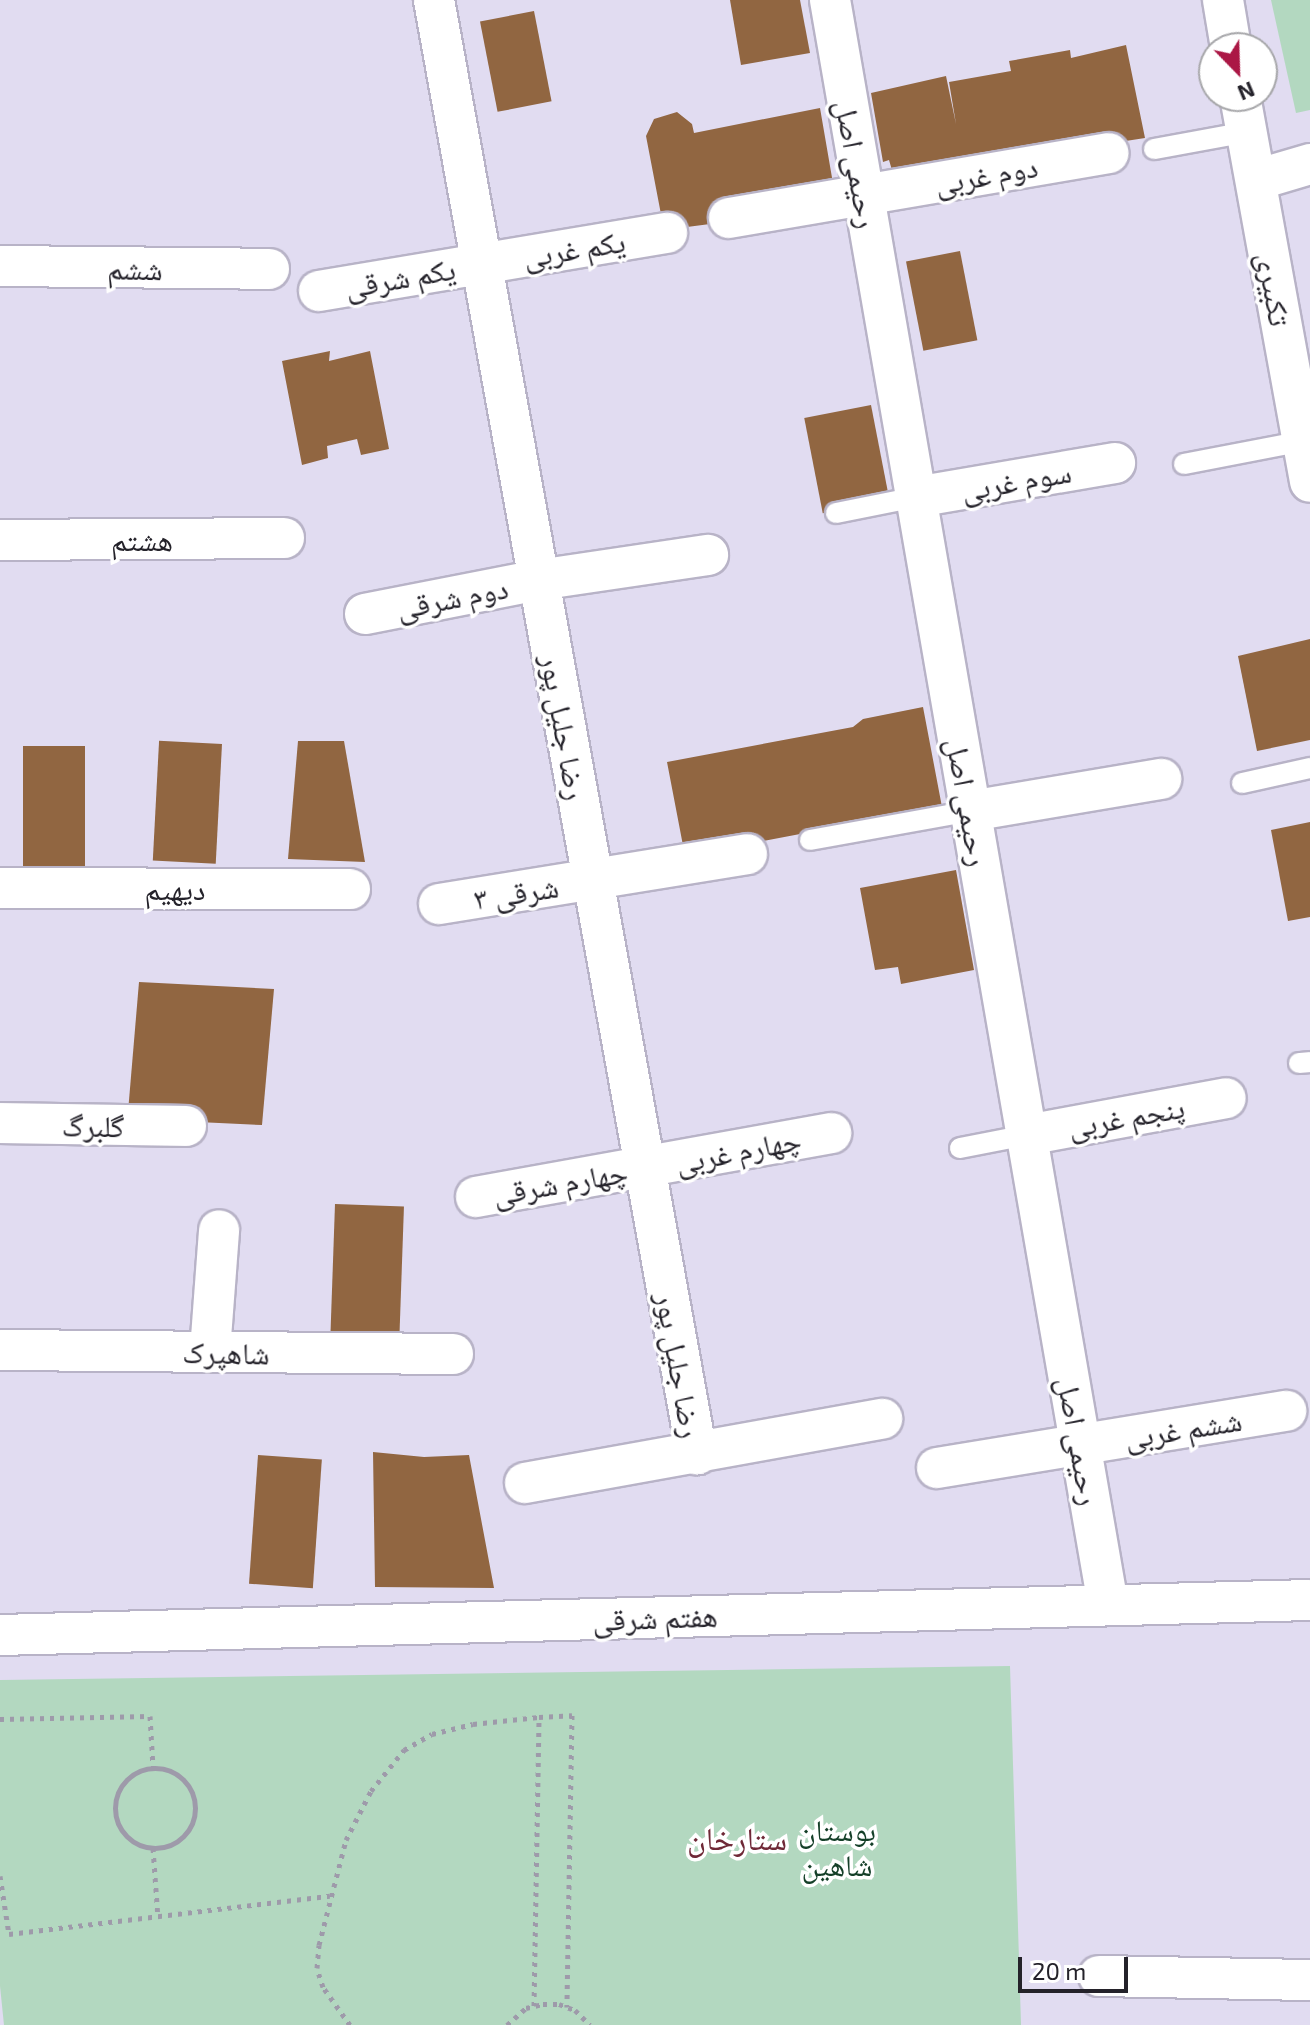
<!DOCTYPE html>
<meta charset="utf-8">
<style>
body{margin:0}
#map{position:relative;width:1310px;height:2025px;overflow:hidden;background:#e1dcf1;font-family:"Exo 2","Noto Naskh Arabic",sans-serif}
div>[style]{position:absolute}
[style*='--x']{left:calc(var(--x)*1px);top:calc(var(--y)*1px);width:calc(var(--w)*1px);rotate:calc(var(--a)*1deg)}
.green>*{inset:0;background:#b3d8c0}
.building>*{inset:0;background:#916641;transform-origin:0 0}
.path>*{height:5px;margin-top:-2.5px;transform-origin:0;background:repeating-linear-gradient(90deg,#9e9aaa 0 4px,transparent 0 10px)}
.path>.ring{margin:-2.5px;padding:0;box-sizing:content-box;background:none;border:5px solid #9e9aaa;border-radius:50%}
.roads{filter:drop-shadow(2px 0 #b8b3c7) drop-shadow(-2px 0 #b8b3c7) drop-shadow(0 2px #b8b3c7) drop-shadow(0 -2px #b8b3c7)}
.service>*{height:20px;margin:-10px;padding:0 10px;transform-origin:10px;border-radius:10px;background:#fff}
.minor>*{height:40px;margin:-20px;padding:0 20px;transform-origin:20px;border-radius:20px;background:#fff}
span{translate:-50% -50%;white-space:nowrap;text-align:center;line-height:1.15;-webkit-text-stroke:7px #fff;paint-order:stroke}
.street-label{font-size:30px;color:#24222a}
.park-label{font-size:30px;color:#143f28}
.neighbourhood-label{font-size:32px;color:#6f2937}
.north{position:absolute;left:1198px;top:32px;width:80px;height:80px;box-sizing:border-box;background:#fff;border:2px solid #a7a7aa;border-radius:50%;rotate:157deg;font-size:22px;font-weight:700;line-height:32px;text-align:center;color:#24222a}
.north::after{content:'';display:block;margin:auto;width:28px;height:36px;background:#ab1745;clip-path:polygon(50% 0,100% 100%,50% 72%,0 100%)}
.scale{position:absolute;left:1018px;top:1957px;width:110px;height:36px;box-sizing:border-box;border:4px solid #24222a;border-top:0;padding-left:10px;font-size:24px;line-height:28px;white-space:nowrap;color:#24222a;-webkit-text-stroke:6px #fff;paint-order:stroke}
</style>
<div id="map">
<div class="green">
<i style="clip-path:polygon(1271px 0,1310px 0,1310px 110px,1296px 113px)"></i>
<i style="clip-path:polygon(1010px 1666px,1021px 2025px,4px 2025px,0 1986px,0 1680px)"></i>
</div>
<div class="building">
<i style="clip-path:polygon(730px 0,800px 0,810px 53px,741px 65px)"></i>
<i style="left:534px;top:11px;width:92px;height:55px;rotate:79deg"></i>
<i style="clip-path:polygon(1126px 45px,1145px 138px,894px 177px,889px 160px,883px 162px,871px 93px,946px 76px,956px 124px,949px 82px,1011px 71px,1009px 61px,1070px 50px,1071px 58px)"></i>
<i style="clip-path:polygon(820px 108px,835px 195px,708px 214px,710px 224px,664px 230px,646px 136px,654px 119px,677px 112px,692px 124px,694px 133px)"></i>
<i style="left:960px;top:251px;width:91px;height:55px;rotate:79deg"></i>
<i style="clip-path:polygon(330px 351px,329px 361px,370px 351px,389px 449px,361px 455px,357px 439px,327px 446px,328px 458px,302px 465px,282px 361px)"></i>
<i style="left:871px;top:405px;width:97px;height:68px;rotate:79deg"></i>
<i style="clip-path:polygon(1310px 639px,1310px 740px,1257px 751px,1238px 656px)"></i>
<i style="clip-path:polygon(923px 707px,942px 807px,685px 856px,667px 762px,853px 727px,863px 719px)"></i>
<i style="clip-path:polygon(298px 741px,344px 741px,365px 862px,288px 859px)"></i>
<i style="left:222px;top:744px;width:120px;height:63px;rotate:93deg"></i>
<i style="left:23px;top:746px;width:62px;height:121px"></i>
<i style="clip-path:polygon(1310px 822px,1310px 917px,1288px 921px,1271px 830px)"></i>
<i style="clip-path:polygon(956px 870px,974px 970px,901px 984px,898px 967px,875px 970px,860px 888px)"></i>
<i style="clip-path:polygon(139px 982px,274px 989px,262px 1125px,198px 1122px,128px 1112px)"></i>
<i style="left:335px;top:1204px;width:69px;height:136px;rotate:2deg"></i>
<i style="clip-path:polygon(373px 1452px,424px 1457px,469px 1455px,494px 1588px,375px 1587px)"></i>
<i style="left:258px;top:1455px;width:64px;height:129px;rotate:4deg"></i>
</div>
<div class="path">
<i style="--x:0;--y:1719;--w:150;--a:-1.1"></i>
<i style="--x:150;--y:1716;--w:51;--a:86.6"></i>
<i class="ring" style="left:115px;top:1768px;width:75px;height:75px"></i>
<i style="--x:153;--y:1848;--w:69;--a:85.9"></i>
<i style="--x:0;--y:1876;--w:59;--a:81.2"></i>
<i style="--x:9;--y:1934;--w:323;--a:-6.8"></i>
<i style="--x:534;--y:2006;--w:289;--a:-89"></i>
<i style="--x:539;--y:1717;--w:33;--a:-3"></i>
<i style="--x:572;--y:1715;--w:292;--a:91"></i>
<i style="--x:350;--y:2025;--w:47;--a:-125.4"></i>
<i style="--x:323;--y:1987;--w:20;--a:-108"></i>
<i style="--x:317;--y:1968;--w:23;--a:-85"></i>
<i style="--x:319;--y:1945;--w:108;--a:-75.6"></i>
<i style="--x:346;--y:1840;--w:55;--a:-63"></i>
<i style="--x:371;--y:1791;--w:53;--a:-51.2"></i>
<i style="--x:404;--y:1750;--w:32;--a:-30"></i>
<i style="--x:432;--y:1734;--w:42;--a:-13.7"></i>
<i style="--x:473;--y:1724;--w:66;--a:-6.1"></i>
<i style="--x:507;--y:2025;--w:25;--a:-42"></i>
<i style="--x:526;--y:2008;--w:17;--a:-13"></i>
<i style="--x:543;--y:2004;--w:16;--a:0"></i>
<i style="--x:559;--y:2004;--w:17;--a:21"></i>
<i style="--x:575;--y:2010;--w:21;--a:45"></i>
</div>
<div class="roads">
<div class="service">
<i style="--x:1154;--y:149;--w:95;--a:-10.4"></i>
<i style="--x:1184;--y:464;--w:121;--a:-10.9"></i>
<i style="--x:836;--y:513;--w:82;--a:-11.3"></i>
<i style="--x:1242;--y:783;--w:70;--a:-12.4"></i>
<i style="--x:810;--y:840;--w:164;--a:-10.2"></i>
<i style="--x:1299;--y:1063;--w:11;--a:-5"></i>
<i style="--x:960;--y:1148;--w:68;--a:-11"></i>
</div>
<div class="minor">
<i style="--x:434;--y:0;--w:1478;--a:79.75"></i>
<i style="--x:830;--y:0;--w:1628;--a:80.17"></i>
<i style="--x:1223;--y:0;--w:49;--a:80.5"></i>
<i style="--x:1240;--y:96;--w:392;--a:79.7"></i>
<i style="--x:1256;--y:180;--w:56;--a:-16.5"></i>
<i style="--x:729;--y:218;--w:385;--a:-9.7"></i>
<i style="--x:0;--y:266;--w:269;--a:0.6"></i>
<i style="--x:319;--y:291;--w:353;--a:-9.5"></i>
<i style="--x:916;--y:497;--w:202;--a:-9.7"></i>
<i style="--x:0;--y:540;--w:284;--a:-0.4"></i>
<i style="--x:365;--y:614;--w:176;--a:-11.1"></i>
<i style="--x:538;--y:580;--w:172;--a:-8.4"></i>
<i style="--x:971;--y:811;--w:193;--a:-9.6"></i>
<i style="--x:0;--y:888;--w:350;--a:0.2"></i>
<i style="--x:439;--y:904;--w:312;--a:-9.2"></i>
<i style="--x:0;--y:1123;--w:186;--a:0.9"></i>
<i style="--x:1027;--y:1135;--w:202;--a:-10.5"></i>
<i style="--x:476;--y:1197;--w:361;--a:-10.2"></i>
<i style="--x:0;--y:1350;--w:453;--a:0.5"></i>
<i style="--x:210;--y:1351;--w:121;--a:-85.7"></i>
<i style="--x:937;--y:1468;--w:354;--a:-9.3"></i>
<i style="--x:525;--y:1483;--w:363;--a:-10.2"></i>
<i style="--x:0;--y:1635;--w:1310;--a:-1.53"></i>
<i style="--x:1099;--y:1976;--w:211;--a:1.1"></i>
</div>
</div>
<div class="street-label">
<span style="left:858px;top:164px;rotate:80deg">رحیمی اصل</span>
<span style="left:986px;top:174px;rotate:-10deg">دوم غربی</span>
<span style="left:574px;top:248px;rotate:-9deg">یکم غربی</span>
<span style="left:135px;top:268px;rotate:1deg">ششم</span>
<span style="left:400px;top:277px;rotate:-10deg">یکم شرقی</span>
<span style="left:1275px;top:289px;rotate:80deg">تکبیری</span>
<span style="left:1016px;top:480px;rotate:-10deg">سوم غربی</span>
<span style="left:142px;top:539px">هشتم</span>
<span style="left:452px;top:597px;rotate:-11deg">دوم شرقی</span>
<span style="left:565px;top:727px;rotate:80deg">رضا جلیل پور</span>
<span style="left:969px;top:802px;rotate:80deg">رحیمی اصل</span>
<span style="left:175px;top:888px">دیهیم</span>
<span style="left:516px;top:892px;rotate:-9deg">۳ شرقی</span>
<span style="left:1126px;top:1116px;rotate:-10deg">پنجم غربی</span>
<span style="left:93px;top:1125px;rotate:1deg">گلبرگ</span>
<span style="left:738px;top:1150px;rotate:-11deg">چهارم غربی</span>
<span style="left:560px;top:1182px;rotate:-10deg">چهارم شرقی</span>
<span style="left:226px;top:1352px;rotate:1deg">شاهپرک</span>
<span style="left:680px;top:1365px;rotate:80deg">رضا جلیل پور</span>
<span style="left:1183px;top:1428px;rotate:-9deg">ششم غربی</span>
<span style="left:1080px;top:1441px;rotate:80deg">رحیمی اصل</span>
<span style="left:655px;top:1617px;rotate:-2deg">هفتم شرقی</span>
</div>
<div class="park-label">
<span style="left:837px;top:1846px">بوستان<br>شاهین</span>
</div>
<div class="neighbourhood-label">
<span style="left:737px;top:1837px">ستارخان</span>
</div>
<div class="north">N</div>
<div class="scale">20 m</div>
</div>
